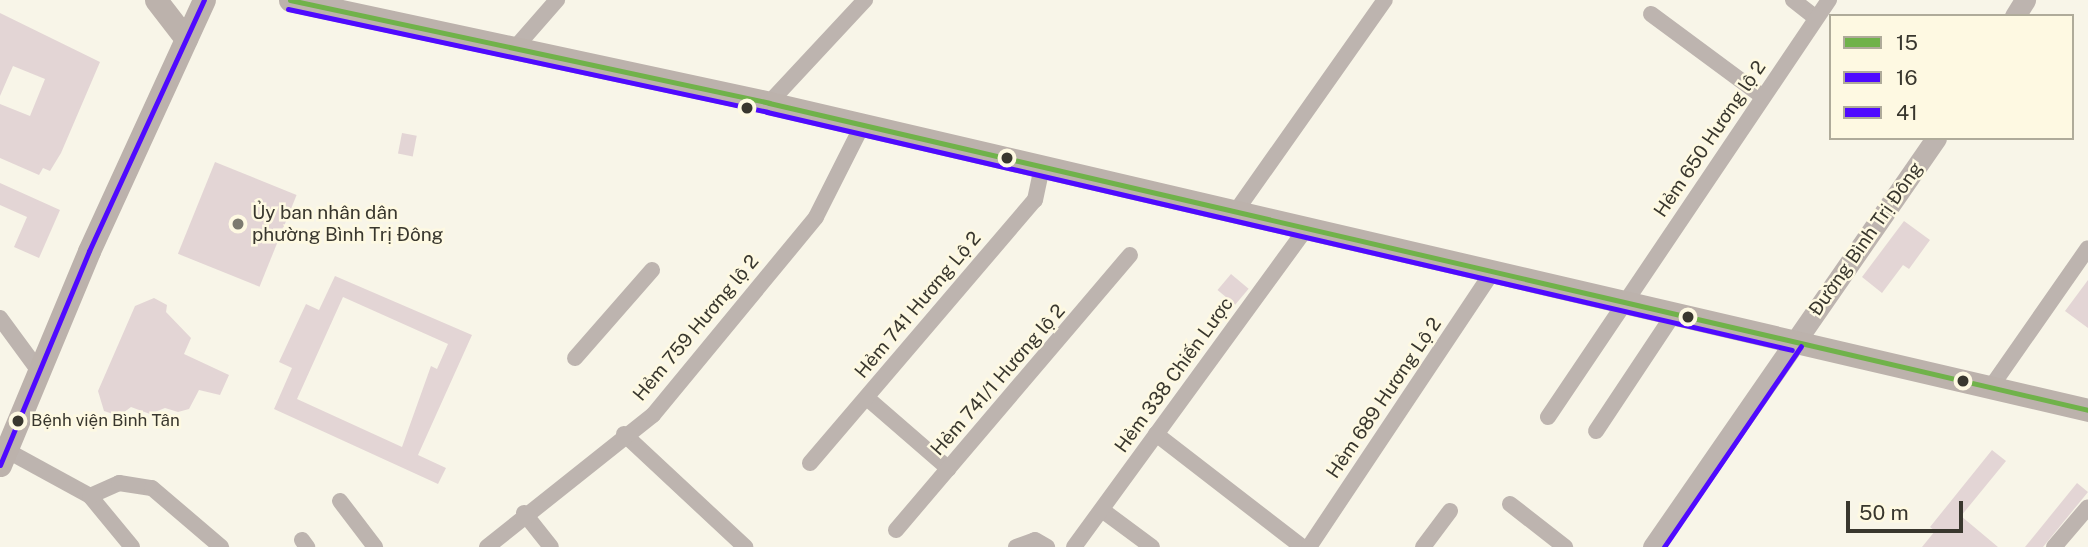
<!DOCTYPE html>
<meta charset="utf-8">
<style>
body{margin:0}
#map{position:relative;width:2088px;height:547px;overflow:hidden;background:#f8f5e8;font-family:"Public Sans",sans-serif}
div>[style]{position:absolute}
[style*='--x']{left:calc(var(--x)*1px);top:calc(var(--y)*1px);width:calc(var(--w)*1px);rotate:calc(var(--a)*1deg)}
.building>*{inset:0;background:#e3d5d5;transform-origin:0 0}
.minor>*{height:16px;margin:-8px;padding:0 8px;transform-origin:8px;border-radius:8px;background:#bdb4af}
.tertiary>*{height:21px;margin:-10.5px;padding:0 10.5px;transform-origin:10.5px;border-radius:10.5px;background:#bdb4af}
.secondary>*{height:23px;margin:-11.5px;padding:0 11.5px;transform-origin:11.5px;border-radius:11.5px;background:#bcb2ac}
.bus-1>*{height:5px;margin:-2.5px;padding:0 2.5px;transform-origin:2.5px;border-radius:2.5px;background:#70b24a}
.bus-2>*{height:5px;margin:-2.5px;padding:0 2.5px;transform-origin:2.5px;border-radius:2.5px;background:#4f0aff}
.bus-3>*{height:5px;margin:-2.5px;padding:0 2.5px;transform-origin:2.5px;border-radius:2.5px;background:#4f0aff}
.dots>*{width:19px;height:19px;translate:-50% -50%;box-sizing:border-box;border:4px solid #fef9e2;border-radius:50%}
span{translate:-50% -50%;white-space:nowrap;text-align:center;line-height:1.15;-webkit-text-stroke:5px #fef9e2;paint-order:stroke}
.bus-label{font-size:17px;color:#39372e}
.left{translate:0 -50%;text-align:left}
.street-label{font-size:19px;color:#39372e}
.poi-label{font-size:19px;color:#39372e}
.legend{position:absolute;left:1829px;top:14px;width:245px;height:126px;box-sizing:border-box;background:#fef9e2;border:2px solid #afab9a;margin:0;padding:9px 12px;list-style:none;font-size:21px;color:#39372e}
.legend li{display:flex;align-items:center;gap:14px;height:35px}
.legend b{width:35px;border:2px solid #afab9a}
.scale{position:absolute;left:1846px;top:501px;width:117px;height:32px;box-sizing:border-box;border:4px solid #39372e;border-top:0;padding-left:9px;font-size:21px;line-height:24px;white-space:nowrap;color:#39372e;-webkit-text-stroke:5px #fef9e2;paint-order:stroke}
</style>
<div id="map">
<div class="building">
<i style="clip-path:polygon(0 13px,100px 62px,61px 153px,50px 171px,43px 168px,39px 175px,0 158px,0 104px,30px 116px,45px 79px,13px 66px,0 96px)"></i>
<i style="left:402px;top:133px;width:15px;height:21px;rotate:11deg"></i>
<i style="left:215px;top:162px;width:88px;height:99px;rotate:22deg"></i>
<i style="clip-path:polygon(0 183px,60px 210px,39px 258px,14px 247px,27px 217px,0 205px)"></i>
<i style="clip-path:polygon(1904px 221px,1930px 240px,1909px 269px,1903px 265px,1882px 293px,1862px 277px)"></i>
<i style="left:1231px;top:274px;width:23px;height:21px;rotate:40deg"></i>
<i style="clip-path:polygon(evenodd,335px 276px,472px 335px,418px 455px,446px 468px,438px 484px,274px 409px,292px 368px,279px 362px,306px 304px,319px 310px,335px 276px,343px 297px,448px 344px,437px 369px,431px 366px,402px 447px,297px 399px,343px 297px)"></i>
<i style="clip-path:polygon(2088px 280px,2088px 328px,2065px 311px)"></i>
<i style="clip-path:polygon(154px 298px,167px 305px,166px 312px,191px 338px,184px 354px,229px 375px,220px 395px,199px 390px,189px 409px,178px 412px,165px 408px,150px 414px,131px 407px,119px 416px,104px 411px,98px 391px,135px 306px)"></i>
<i style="clip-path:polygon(1992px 450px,2006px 461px,1961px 516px,1998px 547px,1922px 547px,1935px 531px,1930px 527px)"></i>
<i style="clip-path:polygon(2077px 483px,2088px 492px,2043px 547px,2025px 547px)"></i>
</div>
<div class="minor">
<i style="--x:1793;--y:0;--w:29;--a:38"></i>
<i style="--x:1651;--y:14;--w:139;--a:36.5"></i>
<i style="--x:515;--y:48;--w:64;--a:-48.8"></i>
<i style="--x:769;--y:103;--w:141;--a:-47"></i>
<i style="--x:1236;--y:211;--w:258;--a:-54.8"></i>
<i style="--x:0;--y:318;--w:66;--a:53.7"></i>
<i style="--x:575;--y:358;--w:117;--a:-48.8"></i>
<i style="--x:1991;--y:387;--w:169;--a:-55.1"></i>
<i style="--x:867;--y:398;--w:108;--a:40.9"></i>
<i style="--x:1548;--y:417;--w:503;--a:-56.03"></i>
<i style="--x:1596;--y:431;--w:143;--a:-56.4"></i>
<i style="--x:624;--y:434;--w:166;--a:43"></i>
<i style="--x:1156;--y:434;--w:185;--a:37.7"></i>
<i style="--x:6;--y:450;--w:96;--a:28.7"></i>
<i style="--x:90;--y:496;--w:66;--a:50.5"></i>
<i style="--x:810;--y:463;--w:346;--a:-49.5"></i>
<i style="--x:1035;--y:200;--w:35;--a:-78"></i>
<i style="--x:90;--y:496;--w:32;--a:-24"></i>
<i style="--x:119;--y:483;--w:33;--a:9"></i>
<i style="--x:152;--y:488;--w:91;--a:40.5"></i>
<i style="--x:340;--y:501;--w:58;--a:52.7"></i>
<i style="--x:1510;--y:504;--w:70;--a:38"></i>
<i style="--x:1102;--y:510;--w:62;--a:36.5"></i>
<i style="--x:524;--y:513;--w:43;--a:51.5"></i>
<i style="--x:896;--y:530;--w:361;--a:-49.6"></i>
<i style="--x:302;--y:540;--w:9;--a:54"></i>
<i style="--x:487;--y:547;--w:212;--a:-38.5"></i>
<i style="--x:653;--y:415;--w:256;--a:-50.5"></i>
<i style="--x:816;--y:217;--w:102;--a:-63.2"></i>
<i style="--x:1016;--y:547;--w:20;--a:-20"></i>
<i style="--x:1035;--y:540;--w:14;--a:30"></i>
<i style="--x:1074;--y:547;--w:395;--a:-53.9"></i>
<i style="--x:1309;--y:547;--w:332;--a:-56.3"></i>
<i style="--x:1423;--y:547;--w:45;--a:-53.1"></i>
<i style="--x:2054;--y:547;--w:52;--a:-49.6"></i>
</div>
<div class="tertiary">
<i style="--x:2015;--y:16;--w:19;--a:-58"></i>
<i style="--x:1653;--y:547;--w:497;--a:-55.3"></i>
</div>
<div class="secondary">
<i style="--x:156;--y:0;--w:49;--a:52.4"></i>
<i style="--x:290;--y:0;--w:490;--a:12.1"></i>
<i style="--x:769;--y:103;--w:1354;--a:13.1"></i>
<i style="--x:0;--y:465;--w:232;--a:-67.4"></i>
<i style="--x:89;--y:251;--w:276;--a:-65.4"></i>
</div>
<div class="bus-1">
<i style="--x:290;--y:0;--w:490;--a:12.1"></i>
<i style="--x:769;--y:103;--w:1354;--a:13.1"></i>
</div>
<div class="bus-2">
<i style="--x:288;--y:9;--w:490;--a:12.1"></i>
<i style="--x:767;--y:112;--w:1052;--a:13.07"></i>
<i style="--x:1664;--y:547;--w:243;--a:-55.7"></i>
</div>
<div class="bus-3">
<i style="--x:0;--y:465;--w:232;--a:-67.4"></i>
<i style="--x:89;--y:251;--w:276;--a:-65.4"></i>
</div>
<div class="dots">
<i style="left:747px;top:108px;background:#39372e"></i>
<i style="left:1007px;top:158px;background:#39372e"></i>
<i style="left:238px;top:224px;background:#7c7a6f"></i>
<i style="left:1688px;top:317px;background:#39372e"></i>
<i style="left:1963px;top:381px;background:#39372e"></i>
<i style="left:18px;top:421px;background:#39372e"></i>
</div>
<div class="bus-label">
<span class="left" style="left:31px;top:421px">Bệnh viện Bình Tân</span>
</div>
<div class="street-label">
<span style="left:1710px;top:139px;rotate:-56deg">Hẻm 650 Hương lộ 2</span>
<span style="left:1866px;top:239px;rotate:-55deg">Đường Bình Trị Đông</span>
<span style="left:918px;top:305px;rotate:-50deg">Hẻm 741 Hương Lộ 2</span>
<span style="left:696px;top:328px;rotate:-50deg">Hẻm 759 Hương lộ 2</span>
<span style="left:1174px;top:375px;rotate:-54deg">Hẻm 338 Chiến Lược</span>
<span style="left:998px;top:380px;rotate:-49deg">Hẻm 741/1 Hương lộ 2</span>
<span style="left:1384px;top:398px;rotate:-56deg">Hẻm 689 Hương Lộ 2</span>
</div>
<div class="poi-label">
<span class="left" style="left:252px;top:224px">Ủy ban nhân dân<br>phường Bình Trị Đông</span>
</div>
<ul class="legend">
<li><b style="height:9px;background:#70b24a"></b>15</li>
<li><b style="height:9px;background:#4f0aff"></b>16</li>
<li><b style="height:9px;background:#4f0aff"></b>41</li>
</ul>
<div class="scale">50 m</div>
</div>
